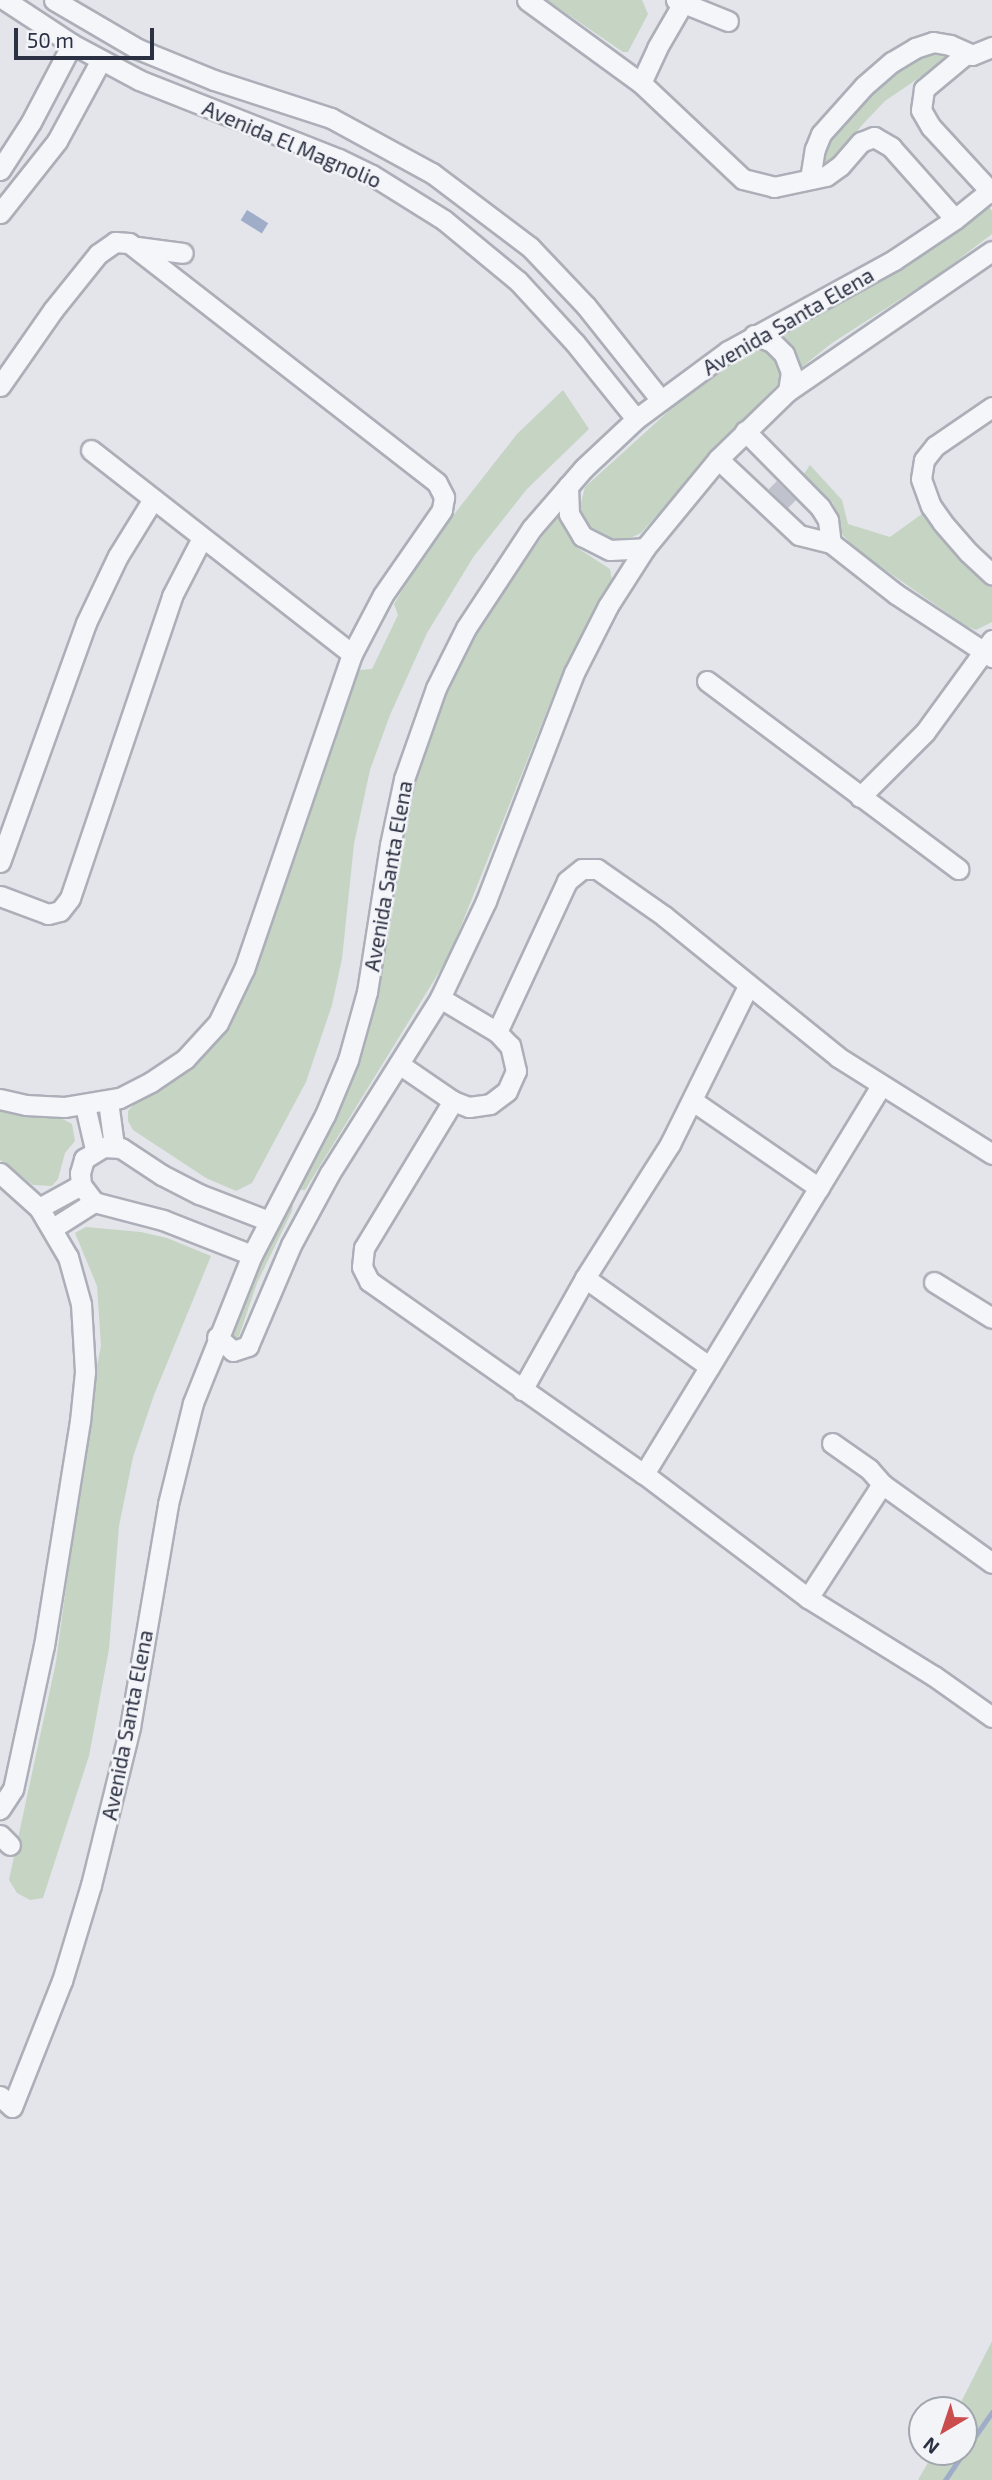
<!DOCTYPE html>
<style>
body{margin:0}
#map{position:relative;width:992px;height:2480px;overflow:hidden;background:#e3e5eb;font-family:"Exo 2",sans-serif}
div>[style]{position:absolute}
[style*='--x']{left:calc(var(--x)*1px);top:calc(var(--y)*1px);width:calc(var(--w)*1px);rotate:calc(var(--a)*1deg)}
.green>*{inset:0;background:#c6d4c4}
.water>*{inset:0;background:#9fadc9;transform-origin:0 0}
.stream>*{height:5px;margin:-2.5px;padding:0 2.5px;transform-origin:2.5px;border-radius:2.5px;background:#9fadc9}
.building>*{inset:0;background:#c0c3cd;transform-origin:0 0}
.roads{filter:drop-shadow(2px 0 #acafb8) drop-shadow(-2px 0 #acafb8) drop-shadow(0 2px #acafb8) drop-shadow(0 -2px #acafb8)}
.minor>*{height:19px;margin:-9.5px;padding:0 9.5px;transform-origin:9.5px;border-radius:9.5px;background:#f5f6f9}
span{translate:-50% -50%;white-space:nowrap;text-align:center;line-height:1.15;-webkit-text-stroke:5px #f2f4f8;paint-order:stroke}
.street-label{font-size:21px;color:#2b3042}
.north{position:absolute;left:908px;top:2396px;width:70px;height:70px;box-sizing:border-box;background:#f2f4f8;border:2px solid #a2a6af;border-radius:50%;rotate:219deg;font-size:19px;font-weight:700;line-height:28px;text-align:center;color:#2b3042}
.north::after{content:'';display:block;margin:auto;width:24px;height:32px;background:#cb4c4c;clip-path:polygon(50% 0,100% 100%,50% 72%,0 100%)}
.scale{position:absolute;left:14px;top:28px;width:140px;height:32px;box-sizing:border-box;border:4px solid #2b3042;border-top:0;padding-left:9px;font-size:21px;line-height:24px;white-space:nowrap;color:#2b3042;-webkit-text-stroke:5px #f2f4f8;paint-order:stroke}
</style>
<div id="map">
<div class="green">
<i style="clip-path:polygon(547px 0,642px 0,648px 14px,628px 52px,623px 52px)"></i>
<i style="clip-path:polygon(944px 51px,951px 56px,885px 101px,862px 125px,834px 161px,824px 166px,821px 164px,825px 143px,862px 100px,902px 64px,931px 52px)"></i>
<i style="clip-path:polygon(987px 204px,992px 211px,992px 234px,938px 275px,832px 343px,793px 374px,778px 332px,809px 320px,882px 280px,951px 234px)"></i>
<i style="clip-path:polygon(762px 350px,779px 361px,782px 378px,778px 384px,733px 430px,641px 533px,626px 540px,610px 541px,587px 527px,579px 511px,585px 487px,682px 399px,752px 351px)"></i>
<i style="clip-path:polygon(563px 390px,589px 429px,527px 489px,474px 556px,427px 633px,390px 715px,370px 770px,354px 844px,342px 959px,332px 1005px,306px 1082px,252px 1183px,236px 1191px,206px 1178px,133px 1130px,128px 1121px,128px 1111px,135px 1103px,165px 1086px,196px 1062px,225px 1027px,237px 1007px,359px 670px,372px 669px,398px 615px,394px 604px,430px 545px,517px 434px)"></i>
<i style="clip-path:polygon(810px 465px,842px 500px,848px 524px,890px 537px,926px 511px,992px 582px,992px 622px,976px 630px,966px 626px,858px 551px,841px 533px,833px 503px,803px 475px)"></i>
<i style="clip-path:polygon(556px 517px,560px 517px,576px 547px,610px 569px,612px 580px,574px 649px,554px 693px,449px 956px,305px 1190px,301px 1190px,299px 1186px,353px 1076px,370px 1019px,388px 940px,405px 825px,421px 763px,439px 710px,486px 616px)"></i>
<i style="clip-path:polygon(0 1107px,59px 1117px,72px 1124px,75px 1141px,65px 1153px,58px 1179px,52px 1186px,33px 1185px,0 1160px)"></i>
<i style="clip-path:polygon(288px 1203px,293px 1205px,292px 1211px,257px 1283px,239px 1336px,233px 1343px,230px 1337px,248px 1287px)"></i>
<i style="clip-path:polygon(86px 1227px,141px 1232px,167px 1238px,211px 1256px,154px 1395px,133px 1457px,119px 1526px,109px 1649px,89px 1756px,43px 1898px,30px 1900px,17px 1893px,9px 1880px,56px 1662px,93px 1385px,101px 1346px,97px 1286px,75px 1233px)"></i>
<i style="clip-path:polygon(992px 2341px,992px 2480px,918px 2480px,934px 2452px,964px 2452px,964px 2410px,957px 2410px)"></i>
</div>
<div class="water">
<i style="left:247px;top:210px;width:25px;height:12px;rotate:32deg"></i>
</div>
<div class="stream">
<i style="--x:964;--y:2452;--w:49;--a:-55"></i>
<i style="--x:945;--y:2480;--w:34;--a:-56"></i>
</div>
<div class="building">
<i style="left:777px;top:481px;width:27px;height:12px;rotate:45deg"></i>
</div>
<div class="roads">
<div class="minor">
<i style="--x:5;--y:0;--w:80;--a:33.3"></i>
<i style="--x:72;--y:44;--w:76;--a:28.2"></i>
<i style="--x:139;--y:80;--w:215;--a:21.6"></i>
<i style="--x:339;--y:159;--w:37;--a:26"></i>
<i style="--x:372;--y:175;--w:85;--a:32"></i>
<i style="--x:444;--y:220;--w:96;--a:39.5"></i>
<i style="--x:518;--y:281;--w:84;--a:47.4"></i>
<i style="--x:575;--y:343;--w:97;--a:51.2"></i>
<i style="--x:54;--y:0;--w:97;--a:30.3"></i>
<i style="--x:138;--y:49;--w:82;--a:22.2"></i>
<i style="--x:214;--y:80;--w:123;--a:18"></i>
<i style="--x:331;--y:118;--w:115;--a:28.6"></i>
<i style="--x:432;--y:173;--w:123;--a:37.1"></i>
<i style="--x:530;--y:247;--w:81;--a:46.5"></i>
<i style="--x:586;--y:306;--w:119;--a:51.5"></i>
<i style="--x:527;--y:0;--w:141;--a:36.1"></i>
<i style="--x:641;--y:83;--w:140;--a:43.3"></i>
<i style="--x:743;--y:179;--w:32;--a:14"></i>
<i style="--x:774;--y:187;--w:53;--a:-11.9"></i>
<i style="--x:826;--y:176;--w:17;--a:-36"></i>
<i style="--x:840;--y:166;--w:32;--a:-49"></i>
<i style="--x:861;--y:142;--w:14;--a:-21"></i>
<i style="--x:874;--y:137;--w:20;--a:30"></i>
<i style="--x:891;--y:147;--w:96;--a:48.4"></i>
<i style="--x:676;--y:0;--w:56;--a:22"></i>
<i style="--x:966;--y:54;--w:55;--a:140.2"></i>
<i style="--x:924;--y:89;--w:21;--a:98"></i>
<i style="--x:921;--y:110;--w:20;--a:60"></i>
<i style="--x:931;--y:127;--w:90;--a:47.3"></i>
<i style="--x:641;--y:83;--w:38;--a:-65"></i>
<i style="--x:657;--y:48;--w:52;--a:-60"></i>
<i style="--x:0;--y:170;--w:57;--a:-57.1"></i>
<i style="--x:31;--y:122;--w:88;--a:-62.3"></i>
<i style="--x:810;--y:179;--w:30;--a:-81"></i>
<i style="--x:815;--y:149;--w:16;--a:-68"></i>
<i style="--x:821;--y:134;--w:64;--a:-48.1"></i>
<i style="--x:864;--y:86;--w:37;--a:-41"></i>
<i style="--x:892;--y:62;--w:27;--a:-31"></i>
<i style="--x:915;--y:48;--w:19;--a:-18"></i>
<i style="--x:933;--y:42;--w:17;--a:10"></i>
<i style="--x:950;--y:45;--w:24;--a:24"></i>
<i style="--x:972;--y:55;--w:22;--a:-22"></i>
<i style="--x:0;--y:213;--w:92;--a:-51.6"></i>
<i style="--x:57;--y:141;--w:92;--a:-61.5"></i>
<i style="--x:137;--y:247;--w:46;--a:7.4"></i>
<i style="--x:754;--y:335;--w:19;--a:21"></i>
<i style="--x:772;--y:342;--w:17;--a:45"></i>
<i style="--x:784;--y:354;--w:19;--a:69"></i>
<i style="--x:791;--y:372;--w:19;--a:99"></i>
<i style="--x:0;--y:386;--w:93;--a:-55.1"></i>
<i style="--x:53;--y:310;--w:72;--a:-51.2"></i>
<i style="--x:98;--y:254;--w:21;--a:-35"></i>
<i style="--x:115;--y:242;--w:14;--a:4"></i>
<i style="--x:129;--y:243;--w:390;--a:37.9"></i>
<i style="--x:437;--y:483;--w:16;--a:63"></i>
<i style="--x:444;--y:497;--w:13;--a:99"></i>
<i style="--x:442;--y:510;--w:103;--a:124.8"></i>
<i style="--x:383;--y:595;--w:67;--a:117.7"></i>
<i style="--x:352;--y:654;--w:333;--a:108.9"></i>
<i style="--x:244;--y:969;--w:60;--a:115.7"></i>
<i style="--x:218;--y:1023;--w:49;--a:132.5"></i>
<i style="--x:185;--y:1059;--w:41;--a:145.9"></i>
<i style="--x:151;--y:1082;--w:36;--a:153"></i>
<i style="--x:119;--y:1098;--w:56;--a:170.7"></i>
<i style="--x:64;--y:1107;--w:38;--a:-177"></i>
<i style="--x:26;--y:1105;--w:27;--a:-167"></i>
<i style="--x:992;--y:407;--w:69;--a:145.6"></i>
<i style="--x:935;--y:446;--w:18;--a:128"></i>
<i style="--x:924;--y:460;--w:19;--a:99"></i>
<i style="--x:921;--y:479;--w:29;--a:70"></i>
<i style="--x:931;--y:506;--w:19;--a:55"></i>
<i style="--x:942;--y:522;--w:40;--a:49"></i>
<i style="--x:968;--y:552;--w:33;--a:43"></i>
<i style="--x:745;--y:431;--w:107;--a:45.4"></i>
<i style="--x:820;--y:507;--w:15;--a:58"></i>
<i style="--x:828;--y:520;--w:23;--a:83"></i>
<i style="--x:91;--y:450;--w:331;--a:38"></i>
<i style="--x:718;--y:459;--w:111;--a:43.2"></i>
<i style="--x:799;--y:535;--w:33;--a:14"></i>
<i style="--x:831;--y:543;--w:83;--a:38.1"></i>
<i style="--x:896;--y:594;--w:115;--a:33.3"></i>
<i style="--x:568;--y:486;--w:28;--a:88"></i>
<i style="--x:569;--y:514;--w:26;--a:59"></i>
<i style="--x:582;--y:536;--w:31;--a:27"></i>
<i style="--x:610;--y:550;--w:35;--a:-3"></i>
<i style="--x:707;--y:681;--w:314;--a:36.8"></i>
<i style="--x:860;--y:797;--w:92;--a:-45"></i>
<i style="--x:925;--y:732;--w:114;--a:-53.9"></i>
<i style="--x:0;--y:862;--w:254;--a:-70.2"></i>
<i style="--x:86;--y:623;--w:74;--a:-64.5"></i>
<i style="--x:118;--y:556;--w:67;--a:-58.4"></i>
<i style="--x:0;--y:896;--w:51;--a:20.6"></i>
<i style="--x:48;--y:914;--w:12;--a:-14"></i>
<i style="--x:60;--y:911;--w:16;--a:-52"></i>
<i style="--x:70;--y:898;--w:319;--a:-71.3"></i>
<i style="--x:172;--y:596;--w:65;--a:-62.7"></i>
<i style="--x:497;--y:1032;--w:166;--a:-65.1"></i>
<i style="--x:567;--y:881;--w:19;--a:-39"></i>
<i style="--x:582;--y:869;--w:15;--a:0"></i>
<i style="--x:597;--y:869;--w:82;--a:35"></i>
<i style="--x:664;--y:916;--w:224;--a:39"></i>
<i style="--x:838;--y:1057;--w:182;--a:32.2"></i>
<i style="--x:399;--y:1064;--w:65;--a:34.4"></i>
<i style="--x:453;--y:1101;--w:17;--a:21"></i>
<i style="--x:469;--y:1107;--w:21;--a:-8"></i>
<i style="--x:490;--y:1104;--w:21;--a:-37"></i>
<i style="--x:507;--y:1091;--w:22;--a:-66"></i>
<i style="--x:516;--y:1071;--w:26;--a:-103"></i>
<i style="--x:510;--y:1046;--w:19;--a:-133"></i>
<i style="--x:497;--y:1032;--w:66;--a:-149.2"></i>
<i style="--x:108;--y:1101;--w:45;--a:82.4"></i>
<i style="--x:453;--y:1101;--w:172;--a:121.2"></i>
<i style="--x:364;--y:1248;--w:19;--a:96"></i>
<i style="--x:362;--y:1267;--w:16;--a:63"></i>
<i style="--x:369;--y:1281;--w:336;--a:35.1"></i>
<i style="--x:644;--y:1474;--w:206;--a:37.1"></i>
<i style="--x:808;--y:1598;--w:148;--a:31.8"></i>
<i style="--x:934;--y:1676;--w:71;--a:35.3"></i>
<i style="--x:693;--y:1101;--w:153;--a:34.6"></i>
<i style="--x:85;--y:1106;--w:44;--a:76.9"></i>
<i style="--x:0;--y:1173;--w:52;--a:41.9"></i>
<i style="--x:39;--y:1208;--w:57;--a:59.4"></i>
<i style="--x:68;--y:1257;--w:49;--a:74.5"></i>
<i style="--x:81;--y:1304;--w:68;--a:86.6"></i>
<i style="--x:85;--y:1372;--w:49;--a:95.8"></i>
<i style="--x:80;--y:1421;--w:227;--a:99.1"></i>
<i style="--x:44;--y:1645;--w:147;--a:102.1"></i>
<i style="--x:13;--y:1789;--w:24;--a:123"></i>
<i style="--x:39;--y:1208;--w:48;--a:-28.7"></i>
<i style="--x:53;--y:1228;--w:49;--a:-32.4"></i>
<i style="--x:252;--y:1255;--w:96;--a:-158.5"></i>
<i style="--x:163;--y:1220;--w:71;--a:-165.4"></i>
<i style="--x:94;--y:1202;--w:21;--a:-127"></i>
<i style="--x:81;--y:1185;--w:12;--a:-95"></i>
<i style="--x:80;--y:1173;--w:15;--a:-74"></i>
<i style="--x:84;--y:1159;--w:22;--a:-32"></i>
<i style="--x:103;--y:1147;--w:18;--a:3"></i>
<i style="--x:121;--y:1148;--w:49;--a:33.4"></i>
<i style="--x:162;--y:1175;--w:42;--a:27.2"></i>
<i style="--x:199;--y:1194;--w:75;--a:21.1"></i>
<i style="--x:585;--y:1278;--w:153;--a:35.5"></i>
<i style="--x:934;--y:1282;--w:68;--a:31.8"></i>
<i style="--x:217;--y:1337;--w:21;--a:41"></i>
<i style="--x:233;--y:1351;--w:16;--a:-18"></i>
<i style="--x:248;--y:1346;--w:110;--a:-66.9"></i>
<i style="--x:291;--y:1245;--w:82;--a:-61.6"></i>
<i style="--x:330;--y:1173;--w:207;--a:-57.8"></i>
<i style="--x:440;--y:998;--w:107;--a:-64.6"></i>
<i style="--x:486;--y:901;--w:244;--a:-68.9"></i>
<i style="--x:574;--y:673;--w:75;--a:-63.1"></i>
<i style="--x:608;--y:606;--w:69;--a:-57.5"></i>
<i style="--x:645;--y:548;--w:115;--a:-50.6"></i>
<i style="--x:718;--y:459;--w:98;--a:-44.2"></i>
<i style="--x:788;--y:391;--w:247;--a:-34.5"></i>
<i style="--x:522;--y:1390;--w:129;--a:-60.6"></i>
<i style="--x:585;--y:1278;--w:159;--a:-57.6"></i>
<i style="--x:670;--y:1144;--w:176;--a:-63.7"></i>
<i style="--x:832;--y:1443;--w:45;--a:35.1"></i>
<i style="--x:869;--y:1469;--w:20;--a:49"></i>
<i style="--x:882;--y:1484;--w:135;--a:35.7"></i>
<i style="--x:644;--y:1474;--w:455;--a:-58.6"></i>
<i style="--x:808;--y:1598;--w:136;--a:-57"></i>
<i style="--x:0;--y:1835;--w:14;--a:45"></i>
<i style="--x:0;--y:2096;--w:16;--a:43"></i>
<i style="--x:12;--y:2107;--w:136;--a:-68.4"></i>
<i style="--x:62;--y:1981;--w:100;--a:-73.2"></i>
<i style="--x:91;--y:1885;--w:163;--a:-76.1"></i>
<i style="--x:130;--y:1727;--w:226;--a:-80.3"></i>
<i style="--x:168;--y:1504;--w:104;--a:-76.1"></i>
<i style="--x:193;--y:1403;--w:159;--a:-68.3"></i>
<i style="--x:252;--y:1255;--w:158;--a:-62.5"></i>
<i style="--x:325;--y:1115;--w:60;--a:-67.3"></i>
<i style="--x:348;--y:1060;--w:71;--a:-74.4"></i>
<i style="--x:367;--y:992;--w:149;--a:-81.1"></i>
<i style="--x:390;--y:845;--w:67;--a:-78"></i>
<i style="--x:404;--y:779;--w:96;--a:-70.6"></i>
<i style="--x:436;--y:688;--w:67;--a:-63.4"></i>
<i style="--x:466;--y:628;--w:120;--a:-56.6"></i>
<i style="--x:532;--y:528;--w:79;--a:-49.1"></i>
<i style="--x:584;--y:468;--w:71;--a:-43.3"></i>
<i style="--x:636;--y:419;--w:114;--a:-36.5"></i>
<i style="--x:728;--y:351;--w:189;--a:-28.7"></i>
<i style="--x:894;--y:260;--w:73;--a:-33.9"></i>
<i style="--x:955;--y:219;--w:48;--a:-39"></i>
</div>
</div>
<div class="street-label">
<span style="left:292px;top:144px;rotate:23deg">Avenida El Magnolio</span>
<span style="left:788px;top:321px;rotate:-30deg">Avenida Santa Elena</span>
<span style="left:388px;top:876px;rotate:-80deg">Avenida Santa Elena</span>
<span style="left:127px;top:1725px;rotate:-79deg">Avenida Santa Elena</span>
</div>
<div class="north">N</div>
<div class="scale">50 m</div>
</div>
